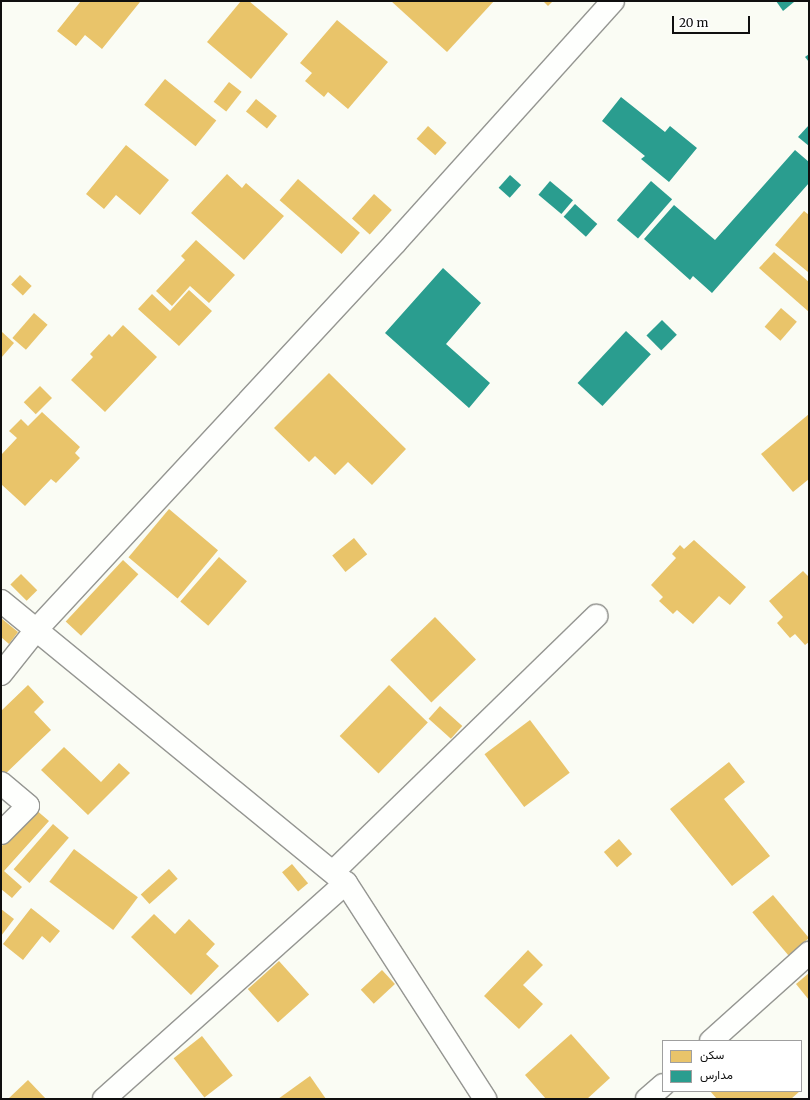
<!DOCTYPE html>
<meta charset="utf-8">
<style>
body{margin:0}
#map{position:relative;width:810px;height:1100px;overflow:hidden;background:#fafcf4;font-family:Merriweather,Vazirmatn,serif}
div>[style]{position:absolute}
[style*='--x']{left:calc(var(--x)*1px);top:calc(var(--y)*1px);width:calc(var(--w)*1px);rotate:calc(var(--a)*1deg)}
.homes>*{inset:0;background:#e9c46a;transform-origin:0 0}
.schools>*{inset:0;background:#2a9d8f;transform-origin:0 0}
.roads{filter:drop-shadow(1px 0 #959692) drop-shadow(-1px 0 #959692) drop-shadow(0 1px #959692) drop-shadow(0 -1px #959692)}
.minor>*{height:22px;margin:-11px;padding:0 11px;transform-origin:11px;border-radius:11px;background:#fefffd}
span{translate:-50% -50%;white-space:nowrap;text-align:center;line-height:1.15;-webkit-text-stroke:4px #fff;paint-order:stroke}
.frame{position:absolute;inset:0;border:2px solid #0f0f0f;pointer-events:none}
.legend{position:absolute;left:662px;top:1040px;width:140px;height:52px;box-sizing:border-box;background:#fff;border:1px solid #9f9f9f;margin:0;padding:5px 7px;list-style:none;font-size:12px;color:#0f0f0f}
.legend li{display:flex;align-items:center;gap:8px;height:20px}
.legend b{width:20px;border:1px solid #9f9f9f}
.scale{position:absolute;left:672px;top:16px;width:78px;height:18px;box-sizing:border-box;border:2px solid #0f0f0f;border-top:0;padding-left:5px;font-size:12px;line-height:14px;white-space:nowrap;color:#0f0f0f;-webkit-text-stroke:3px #fff;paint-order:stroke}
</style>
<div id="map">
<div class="homes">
<i style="clip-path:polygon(81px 1px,138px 1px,140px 2px,102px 49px,85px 35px,76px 46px,57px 31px)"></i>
<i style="clip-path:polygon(241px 1px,249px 1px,288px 34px,251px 79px,207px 42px)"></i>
<i style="clip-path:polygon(391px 1px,494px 1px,447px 52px)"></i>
<i style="clip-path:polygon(543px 1px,553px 1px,548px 6px)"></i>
<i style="clip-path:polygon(337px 20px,388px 62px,348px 109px,328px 92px,324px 97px,305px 81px,312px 73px,300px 63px)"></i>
<i style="left:165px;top:79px;width:66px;height:33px;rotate:39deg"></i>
<i style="left:229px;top:82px;width:16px;height:25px;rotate:38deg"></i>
<i style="left:256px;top:99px;width:27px;height:16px;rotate:39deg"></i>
<i style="left:428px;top:126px;width:25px;height:17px;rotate:42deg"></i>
<i style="clip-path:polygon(126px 145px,169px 180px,140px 215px,116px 195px,104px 209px,86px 194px)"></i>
<i style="clip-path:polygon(227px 174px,242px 188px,246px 183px,284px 216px,244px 260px,191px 213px)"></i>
<i style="left:298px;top:179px;width:82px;height:28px;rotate:41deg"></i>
<i style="left:374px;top:194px;width:24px;height:33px;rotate:42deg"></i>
<i style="clip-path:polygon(804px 211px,809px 215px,808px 272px,775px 245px)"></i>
<i style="clip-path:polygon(196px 240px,235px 275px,209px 303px,190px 286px,172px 306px,156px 291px,185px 260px,181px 256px)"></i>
<i style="clip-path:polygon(774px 252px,809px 282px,809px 312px,759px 268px)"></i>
<i style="left:20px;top:275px;width:16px;height:13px;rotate:43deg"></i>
<i style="clip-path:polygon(189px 290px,212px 311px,179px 346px,138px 309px,152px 294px,170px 311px)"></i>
<i style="left:781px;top:308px;width:21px;height:25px;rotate:41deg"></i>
<i style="left:34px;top:313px;width:18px;height:33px;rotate:41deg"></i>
<i style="clip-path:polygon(123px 325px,157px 357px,105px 412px,71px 380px,93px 357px,90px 354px,109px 334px,112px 337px)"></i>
<i style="clip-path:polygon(1px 331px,14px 343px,1px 358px)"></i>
<i style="clip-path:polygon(329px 373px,406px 449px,372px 485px,348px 462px,335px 475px,315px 456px,309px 462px,274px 428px)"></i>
<i style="left:40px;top:386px;width:17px;height:23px;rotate:45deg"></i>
<i style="clip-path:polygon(42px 412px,80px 447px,75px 453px,80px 458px,56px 483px,51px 479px,25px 506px,1px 484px,1px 455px,17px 438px,9px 431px,21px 419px,28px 426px)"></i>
<i style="clip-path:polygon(809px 414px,809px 479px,793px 492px,761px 454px)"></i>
<i style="left:169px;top:509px;width:64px;height:63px;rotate:40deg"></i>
<i style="left:354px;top:538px;width:21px;height:28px;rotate:51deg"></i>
<i style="clip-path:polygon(694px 540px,746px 587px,730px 605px,719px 596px,693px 624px,677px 610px,673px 614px,659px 601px,663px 597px,651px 585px,676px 558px,672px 554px,680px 545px,684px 549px)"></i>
<i style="left:219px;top:557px;width:37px;height:59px;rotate:41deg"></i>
<i style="left:123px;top:560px;width:21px;height:84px;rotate:43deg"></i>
<i style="clip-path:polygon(803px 571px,809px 577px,809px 642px,805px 645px,795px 634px,790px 638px,777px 623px,783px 617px,769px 601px)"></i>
<i style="left:21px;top:574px;width:23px;height:15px;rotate:45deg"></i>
<i style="left:435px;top:617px;width:59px;height:62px;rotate:46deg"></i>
<i style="clip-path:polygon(1px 618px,18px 632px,9px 644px,1px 637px)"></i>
<i style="clip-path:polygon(28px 685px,44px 702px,34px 712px,51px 730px,1px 778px,1px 711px)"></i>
<i style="left:389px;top:685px;width:54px;height:71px;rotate:44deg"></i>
<i style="left:440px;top:706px;width:30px;height:17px;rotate:42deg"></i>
<i style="left:530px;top:720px;width:66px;height:57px;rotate:53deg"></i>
<i style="clip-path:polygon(64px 747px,101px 782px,119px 763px,130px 773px,88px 815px,41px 770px)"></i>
<i style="clip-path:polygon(729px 762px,745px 782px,724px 799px,770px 856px,732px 886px,670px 809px)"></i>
<i style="clip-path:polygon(35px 809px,49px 821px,4px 871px,22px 887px,12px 898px,1px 889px,1px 847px)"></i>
<i style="left:53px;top:824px;width:21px;height:60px;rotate:41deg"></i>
<i style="left:619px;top:839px;width:20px;height:20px;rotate:49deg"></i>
<i style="left:74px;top:849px;width:80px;height:41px;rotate:37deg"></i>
<i style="left:292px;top:864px;width:25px;height:13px;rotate:50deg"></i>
<i style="left:169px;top:869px;width:13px;height:38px;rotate:48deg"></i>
<i style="left:773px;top:895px;width:56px;height:27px;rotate:50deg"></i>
<i style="clip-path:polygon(31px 908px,60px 931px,50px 943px,42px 936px,23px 960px,3px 944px)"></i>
<i style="clip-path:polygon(1px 909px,14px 919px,1px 936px)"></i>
<i style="clip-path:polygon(154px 914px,175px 934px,189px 919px,215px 944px,206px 954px,219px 966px,191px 995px,131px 937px)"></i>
<i style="clip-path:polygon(528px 950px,543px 965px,523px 985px,543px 1004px,519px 1029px,484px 996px)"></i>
<i style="left:279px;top:961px;width:45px;height:42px;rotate:48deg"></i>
<i style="left:382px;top:970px;width:19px;height:29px;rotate:47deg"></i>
<i style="clip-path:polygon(809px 973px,809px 1000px,796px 984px)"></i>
<i style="clip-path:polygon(571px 1034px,610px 1078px,587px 1099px,546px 1099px,525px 1075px)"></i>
<i style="left:202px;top:1036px;width:50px;height:36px;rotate:52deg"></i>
<i style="clip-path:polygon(310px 1076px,326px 1099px,278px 1099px)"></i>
<i style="clip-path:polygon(28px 1080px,46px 1099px,8px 1099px)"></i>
<i style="clip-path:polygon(710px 1091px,800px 1091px,791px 1099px,717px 1099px)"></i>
</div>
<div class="schools">
<i style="clip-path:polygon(776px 1px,794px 1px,794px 2px,783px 11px)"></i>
<i style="clip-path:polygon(809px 54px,809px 62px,805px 57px)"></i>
<i style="clip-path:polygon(621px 97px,665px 132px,670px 126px,697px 148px,669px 182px,641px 159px,645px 156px,602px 121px)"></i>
<i style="clip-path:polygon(809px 125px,809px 146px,798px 137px)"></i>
<i style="clip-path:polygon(795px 150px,809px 162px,809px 183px,712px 293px,693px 276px,690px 280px,644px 239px,674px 205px,715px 240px)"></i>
<i style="left:510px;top:175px;width:15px;height:17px;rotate:42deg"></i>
<i style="left:550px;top:181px;width:30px;height:18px;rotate:40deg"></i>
<i style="left:651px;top:181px;width:28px;height:52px;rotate:41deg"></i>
<i style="left:575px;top:204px;width:30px;height:17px;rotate:42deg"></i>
<i style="clip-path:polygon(443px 268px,481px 303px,446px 344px,490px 383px,469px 408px,385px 333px)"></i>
<i style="left:662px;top:320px;width:21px;height:22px;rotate:45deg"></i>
<i style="left:626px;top:331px;width:34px;height:71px;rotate:43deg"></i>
</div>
<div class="roads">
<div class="minor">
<i style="--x:1;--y:601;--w:446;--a:39.3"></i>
<i style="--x:346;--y:883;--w:257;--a:57.2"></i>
<i style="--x:1;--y:674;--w:56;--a:-51.5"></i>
<i style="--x:36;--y:630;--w:529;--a:-47.14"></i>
<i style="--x:396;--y:242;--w:324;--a:-48"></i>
<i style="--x:1;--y:783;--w:35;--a:40"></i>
<i style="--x:28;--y:806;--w:38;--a:135"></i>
<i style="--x:334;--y:871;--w:366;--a:-44.2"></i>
<i style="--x:711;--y:1041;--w:132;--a:-41.9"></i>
<i style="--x:104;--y:1099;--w:324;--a:-41.8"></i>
<i style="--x:647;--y:1099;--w:21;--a:-41"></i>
</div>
</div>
<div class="frame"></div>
<ul class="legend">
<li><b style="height:11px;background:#e9c46a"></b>سكن</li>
<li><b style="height:11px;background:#2a9d8f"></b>مدارس</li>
</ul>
<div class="scale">20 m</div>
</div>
